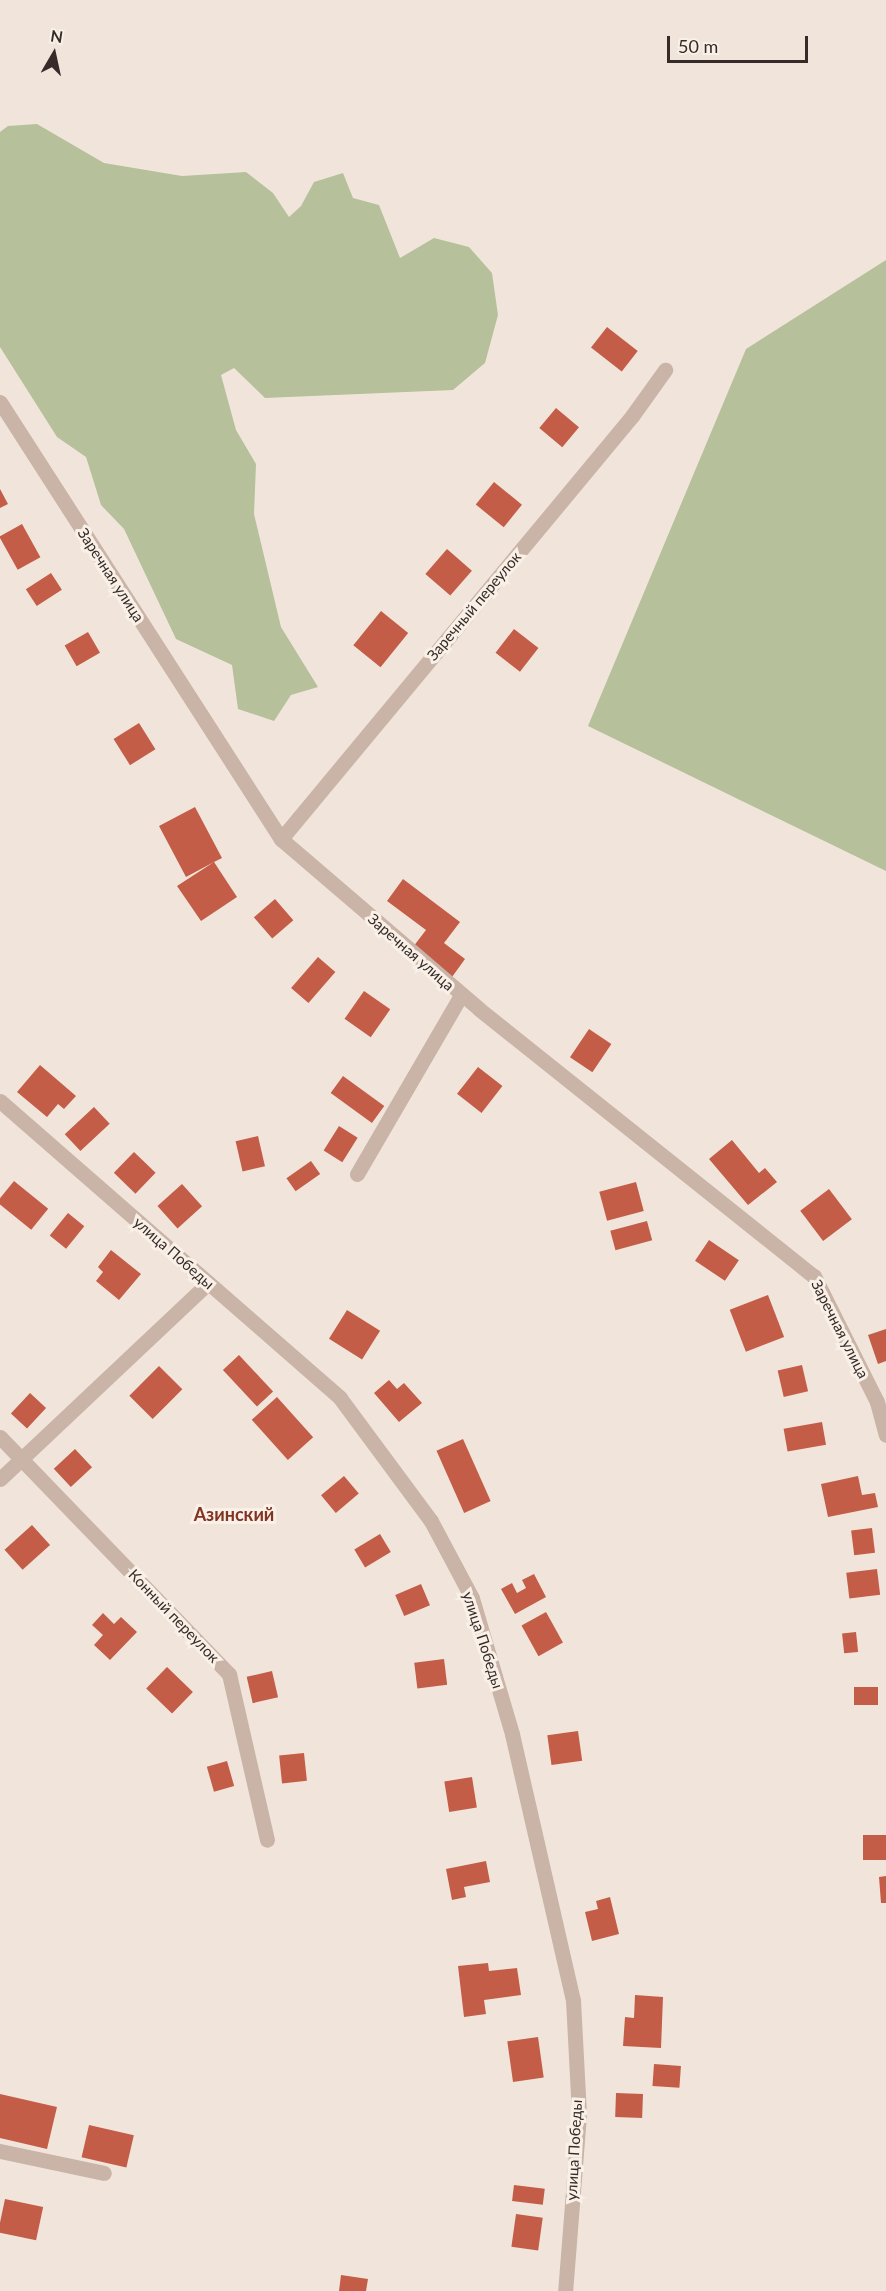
<!DOCTYPE html>
<meta charset="utf-8">
<style>
body{margin:0}
#map{position:relative;width:886px;height:2291px;overflow:hidden;background:#f1e5db;font-family:Lato,sans-serif}
div>[style]{position:absolute}
[style*='--x']{left:calc(var(--x)*1px);top:calc(var(--y)*1px);width:calc(var(--w)*1px);rotate:calc(var(--a)*1deg)}
.green>*{inset:0;background:#b6c09b}
.building>*{inset:0;background:#c35d47;transform-origin:0 0}
.minor>*{height:15px;margin:-7.5px;padding:0 7.5px;transform-origin:7.5px;border-radius:7.5px;background:#c9b4a7}
span{translate:-50% -50%;white-space:nowrap;text-align:center;line-height:1.15;-webkit-text-stroke:6px #f9f0e7;paint-order:stroke}
.street-label{font-size:15px;color:#362b28}
.quarter-label{font-size:18px;color:#833322;font-weight:700}
.north{position:absolute;left:24px;top:24px;width:60px;height:60px;-webkit-text-stroke:4px #f9f0e7;paint-order:stroke;rotate:9deg;font-size:16px;font-weight:700;line-height:24px;text-align:center;color:#362b28}
.north::after{content:'';display:block;margin:auto;width:21px;height:27px;background:#362b28;clip-path:polygon(50% 0,100% 100%,50% 72%,0 100%)}
.scale{position:absolute;left:667px;top:36px;width:141px;height:27px;box-sizing:border-box;border:3px solid #362b28;border-top:0;padding-left:8px;font-size:18px;line-height:21px;white-space:nowrap;color:#362b28;-webkit-text-stroke:4px #f9f0e7;paint-order:stroke}
</style>
<div id="map">
<div class="green">
<i style="clip-path:polygon(37px 124px,104px 163px,182px 176px,246px 172px,273px 193px,289px 217px,301px 206px,314px 182px,343px 173px,353px 198px,379px 205px,400px 258px,434px 238px,469px 247px,492px 273px,498px 315px,485px 363px,453px 390px,265px 398px,234px 368px,221px 375px,236px 430px,256px 464px,254px 514px,281px 627px,318px 687px,291px 695px,274px 721px,238px 709px,232px 665px,176px 639px,124px 529px,101px 505px,86px 457px,57px 437px,0 347px,0 132px,8px 126px)"></i>
<i style="clip-path:polygon(886px 260px,886px 871px,588px 726px,746px 349px)"></i>
</div>
<div class="building">
<i style="left:607px;top:327px;width:39px;height:26px;rotate:38deg"></i>
<i style="left:556px;top:408px;width:30px;height:26px;rotate:40deg"></i>
<i style="left:494px;top:482px;width:36px;height:29px;rotate:39deg"></i>
<i style="clip-path:polygon(0 489px,8px 504px,0 508px)"></i>
<i style="left:22px;top:524px;width:38px;height:26px;rotate:61deg"></i>
<i style="left:447px;top:549px;width:33px;height:33px;rotate:41deg"></i>
<i style="left:51px;top:573px;width:20px;height:30px;rotate:57deg"></i>
<i style="left:381px;top:611px;width:35px;height:44px;rotate:39deg"></i>
<i style="left:514px;top:629px;width:31px;height:30px;rotate:38deg"></i>
<i style="left:88px;top:632px;width:24px;height:27px;rotate:60deg"></i>
<i style="left:139px;top:723px;width:31px;height:30px;rotate:58deg"></i>
<i style="clip-path:polygon(195px 807px,222px 858px,214px 862px,237px 897px,201px 921px,177px 886px,214px 862px,186px 877px,159px 826px)"></i>
<i style="clip-path:polygon(403px 879px,460px 922px,444px 943px,465px 959px,452px 977px,413px 947px,426px 930px,387px 901px)"></i>
<i style="left:275px;top:899px;width:28px;height:28px;rotate:49deg"></i>
<i style="left:318px;top:957px;width:23px;height:41px;rotate:41deg"></i>
<i style="left:364px;top:991px;width:32px;height:34px;rotate:35deg"></i>
<i style="left:589px;top:1029px;width:27px;height:34px;rotate:34deg"></i>
<i style="clip-path:polygon(40px 1065px,76px 1096px,64px 1109px,58px 1104px,47px 1117px,17px 1092px)"></i>
<i style="left:478px;top:1067px;width:31px;height:34px;rotate:38deg"></i>
<i style="left:343px;top:1076px;width:51px;height:21px;rotate:36deg"></i>
<i style="left:94px;top:1107px;width:23px;height:40px;rotate:47deg"></i>
<i style="left:339px;top:1126px;width:22px;height:29px;rotate:32deg"></i>
<i style="left:258px;top:1136px;width:31px;height:23px;rotate:77deg"></i>
<i style="clip-path:polygon(732px 1140px,759px 1173px,765px 1168px,777px 1182px,748px 1205px,709px 1159px)"></i>
<i style="left:134px;top:1152px;width:30px;height:29px;rotate:44deg"></i>
<i style="left:311px;top:1161px;width:16px;height:30px;rotate:55deg"></i>
<i style="left:14px;top:1181px;width:44px;height:27px;rotate:39deg"></i>
<i style="left:636px;top:1182px;width:30px;height:38px;rotate:75deg"></i>
<i style="left:182px;top:1184px;width:30px;height:33px;rotate:48deg"></i>
<i style="left:829px;top:1189px;width:38px;height:36px;rotate:53deg"></i>
<i style="left:68px;top:1213px;width:21px;height:29px;rotate:39deg"></i>
<i style="left:647px;top:1221px;width:20px;height:38px;rotate:75deg"></i>
<i style="left:709px;top:1240px;width:36px;height:25px;rotate:34deg"></i>
<i style="clip-path:polygon(111px 1250px,141px 1274px,119px 1300px,96px 1281px,103px 1272px,98px 1267px)"></i>
<i style="left:768px;top:1295px;width:45px;height:41px;rotate:69deg"></i>
<i style="left:347px;top:1310px;width:39px;height:34px;rotate:32deg"></i>
<i style="clip-path:polygon(886px 1329px,886px 1361px,878px 1364px,868px 1335px)"></i>
<i style="left:239px;top:1355px;width:50px;height:22px;rotate:47deg"></i>
<i style="left:802px;top:1365px;width:27px;height:25px;rotate:77deg"></i>
<i style="left:159px;top:1366px;width:33px;height:42px;rotate:45deg"></i>
<i style="clip-path:polygon(389px 1380px,397px 1389px,404px 1383px,422px 1403px,399px 1422px,374px 1393px)"></i>
<i style="left:30px;top:1393px;width:22px;height:28px;rotate:43deg"></i>
<i style="left:277px;top:1397px;width:54px;height:34px;rotate:48deg"></i>
<i style="left:822px;top:1422px;width:23px;height:39px;rotate:80deg"></i>
<i style="left:463px;top:1439px;width:68px;height:29px;rotate:66deg"></i>
<i style="left:75px;top:1449px;width:25px;height:29px;rotate:47deg"></i>
<i style="left:344px;top:1476px;width:23px;height:30px;rotate:50deg"></i>
<i style="clip-path:polygon(858px 1476px,862px 1495px,875px 1493px,878px 1507px,828px 1517px,821px 1484px)"></i>
<i style="left:32px;top:1525px;width:27px;height:37px;rotate:48deg"></i>
<i style="left:872px;top:1528px;width:25px;height:21px;rotate:83deg"></i>
<i style="left:380px;top:1534px;width:21px;height:30px;rotate:59deg"></i>
<i style="left:877px;top:1569px;width:26px;height:31px;rotate:83deg"></i>
<i style="clip-path:polygon(534px 1574px,546px 1597px,515px 1614px,501px 1589px,512px 1583px,517px 1593px,526px 1588px,522px 1580px)"></i>
<i style="left:421px;top:1584px;width:23px;height:28px;rotate:67deg"></i>
<i style="left:546px;top:1612px;width:35px;height:28px;rotate:61deg"></i>
<i style="clip-path:polygon(103px 1613px,114px 1624px,121px 1617px,137px 1632px,110px 1660px,94px 1645px,103px 1635px,92px 1625px)"></i>
<i style="left:856px;top:1632px;width:20px;height:14px;rotate:84deg"></i>
<i style="left:444px;top:1659px;width:26px;height:30px;rotate:83deg"></i>
<i style="left:167px;top:1667px;width:36px;height:30px;rotate:44deg"></i>
<i style="left:272px;top:1671px;width:27px;height:26px;rotate:77deg"></i>
<i style="left:878px;top:1687px;width:18px;height:24px;rotate:90deg"></i>
<i style="left:578px;top:1731px;width:30px;height:31px;rotate:82deg"></i>
<i style="left:304px;top:1753px;width:28px;height:25px;rotate:84deg"></i>
<i style="left:227px;top:1761px;width:26px;height:21px;rotate:74deg"></i>
<i style="left:472px;top:1777px;width:31px;height:28px;rotate:81deg"></i>
<i style="left:886px;top:1835px;width:25px;height:23px;rotate:90deg"></i>
<i style="clip-path:polygon(486px 1861px,490px 1882px,464px 1887px,466px 1897px,452px 1900px,446px 1869px)"></i>
<i style="clip-path:polygon(886px 1876px,886px 1903px,881px 1903px,879px 1877px)"></i>
<i style="clip-path:polygon(610px 1897px,619px 1934px,592px 1941px,585px 1912px,598px 1909px,596px 1901px)"></i>
<i style="clip-path:polygon(488px 1963px,489px 1971px,517px 1968px,521px 1995px,484px 2000px,486px 2014px,464px 2017px,458px 1966px)"></i>
<i style="clip-path:polygon(635px 1995px,663px 1997px,661px 2048px,623px 2046px,625px 2017px,634px 2018px)"></i>
<i style="left:538px;top:2037px;width:41px;height:31px;rotate:82deg"></i>
<i style="left:654px;top:2064px;width:27px;height:22px;rotate:4deg"></i>
<i style="left:616px;top:2093px;width:27px;height:24px;rotate:2deg"></i>
<i style="clip-path:polygon(0 2094px,57px 2107px,47px 2149px,0 2138px)"></i>
<i style="left:89px;top:2125px;width:46px;height:33px;rotate:13deg"></i>
<i style="left:514px;top:2185px;width:31px;height:16px;rotate:7deg"></i>
<i style="left:5px;top:2199px;width:39px;height:34px;rotate:12deg"></i>
<i style="left:516px;top:2214px;width:27px;height:33px;rotate:8deg"></i>
<i style="clip-path:polygon(341px 2275px,368px 2279px,366px 2291px,339px 2291px)"></i>
</div>
<div class="minor">
<i style="--x:0;--y:402;--w:520;--a:57.26"></i>
<i style="--x:281;--y:839;--w:261;--a:40.6"></i>
<i style="--x:479;--y:1009;--w:428;--a:38.6"></i>
<i style="--x:814;--y:1276;--w:141;--a:63.4"></i>
<i style="--x:877;--y:1402;--w:34;--a:75"></i>
<i style="--x:281;--y:839;--w:550;--a:-50.31"></i>
<i style="--x:632;--y:416;--w:57;--a:-54.3"></i>
<i style="--x:0;--y:1101;--w:451;--a:41.1"></i>
<i style="--x:340;--y:1398;--w:153;--a:53.5"></i>
<i style="--x:431;--y:1521;--w:87;--a:62"></i>
<i style="--x:472;--y:1598;--w:142;--a:73.6"></i>
<i style="--x:512;--y:1734;--w:273;--a:77.1"></i>
<i style="--x:573;--y:2000;--w:115;--a:87"></i>
<i style="--x:579;--y:2115;--w:177;--a:94.5"></i>
<i style="--x:357;--y:1174;--w:207;--a:-59.8"></i>
<i style="--x:0;--y:1437;--w:330;--a:46"></i>
<i style="--x:229;--y:1674;--w:170;--a:77.1"></i>
<i style="--x:0;--y:1479;--w:286;--a:-43.3"></i>
<i style="--x:0;--y:2151;--w:106;--a:11.9"></i>
</div>
<div class="street-label">
<span style="left:111px;top:575px;rotate:57deg">Заречная улица</span>
<span style="left:474px;top:606px;rotate:-50deg">Заречный переулок</span>
<span style="left:411px;top:952px;rotate:41deg">Заречная улица</span>
<span style="left:174px;top:1253px;rotate:41deg">улица Победы</span>
<span style="left:840px;top:1329px;rotate:63deg">Заречная улица</span>
<span style="left:174px;top:1616px;rotate:46deg">Конный переулок</span>
<span style="left:483px;top:1640px;rotate:72deg">улица Победы</span>
<span style="left:574px;top:2150px;rotate:-87deg">улица Победы</span>
</div>
<div class="quarter-label">
<span style="left:234px;top:1514px">Азинский</span>
</div>
<div class="north">N</div>
<div class="scale">50 m</div>
</div>
